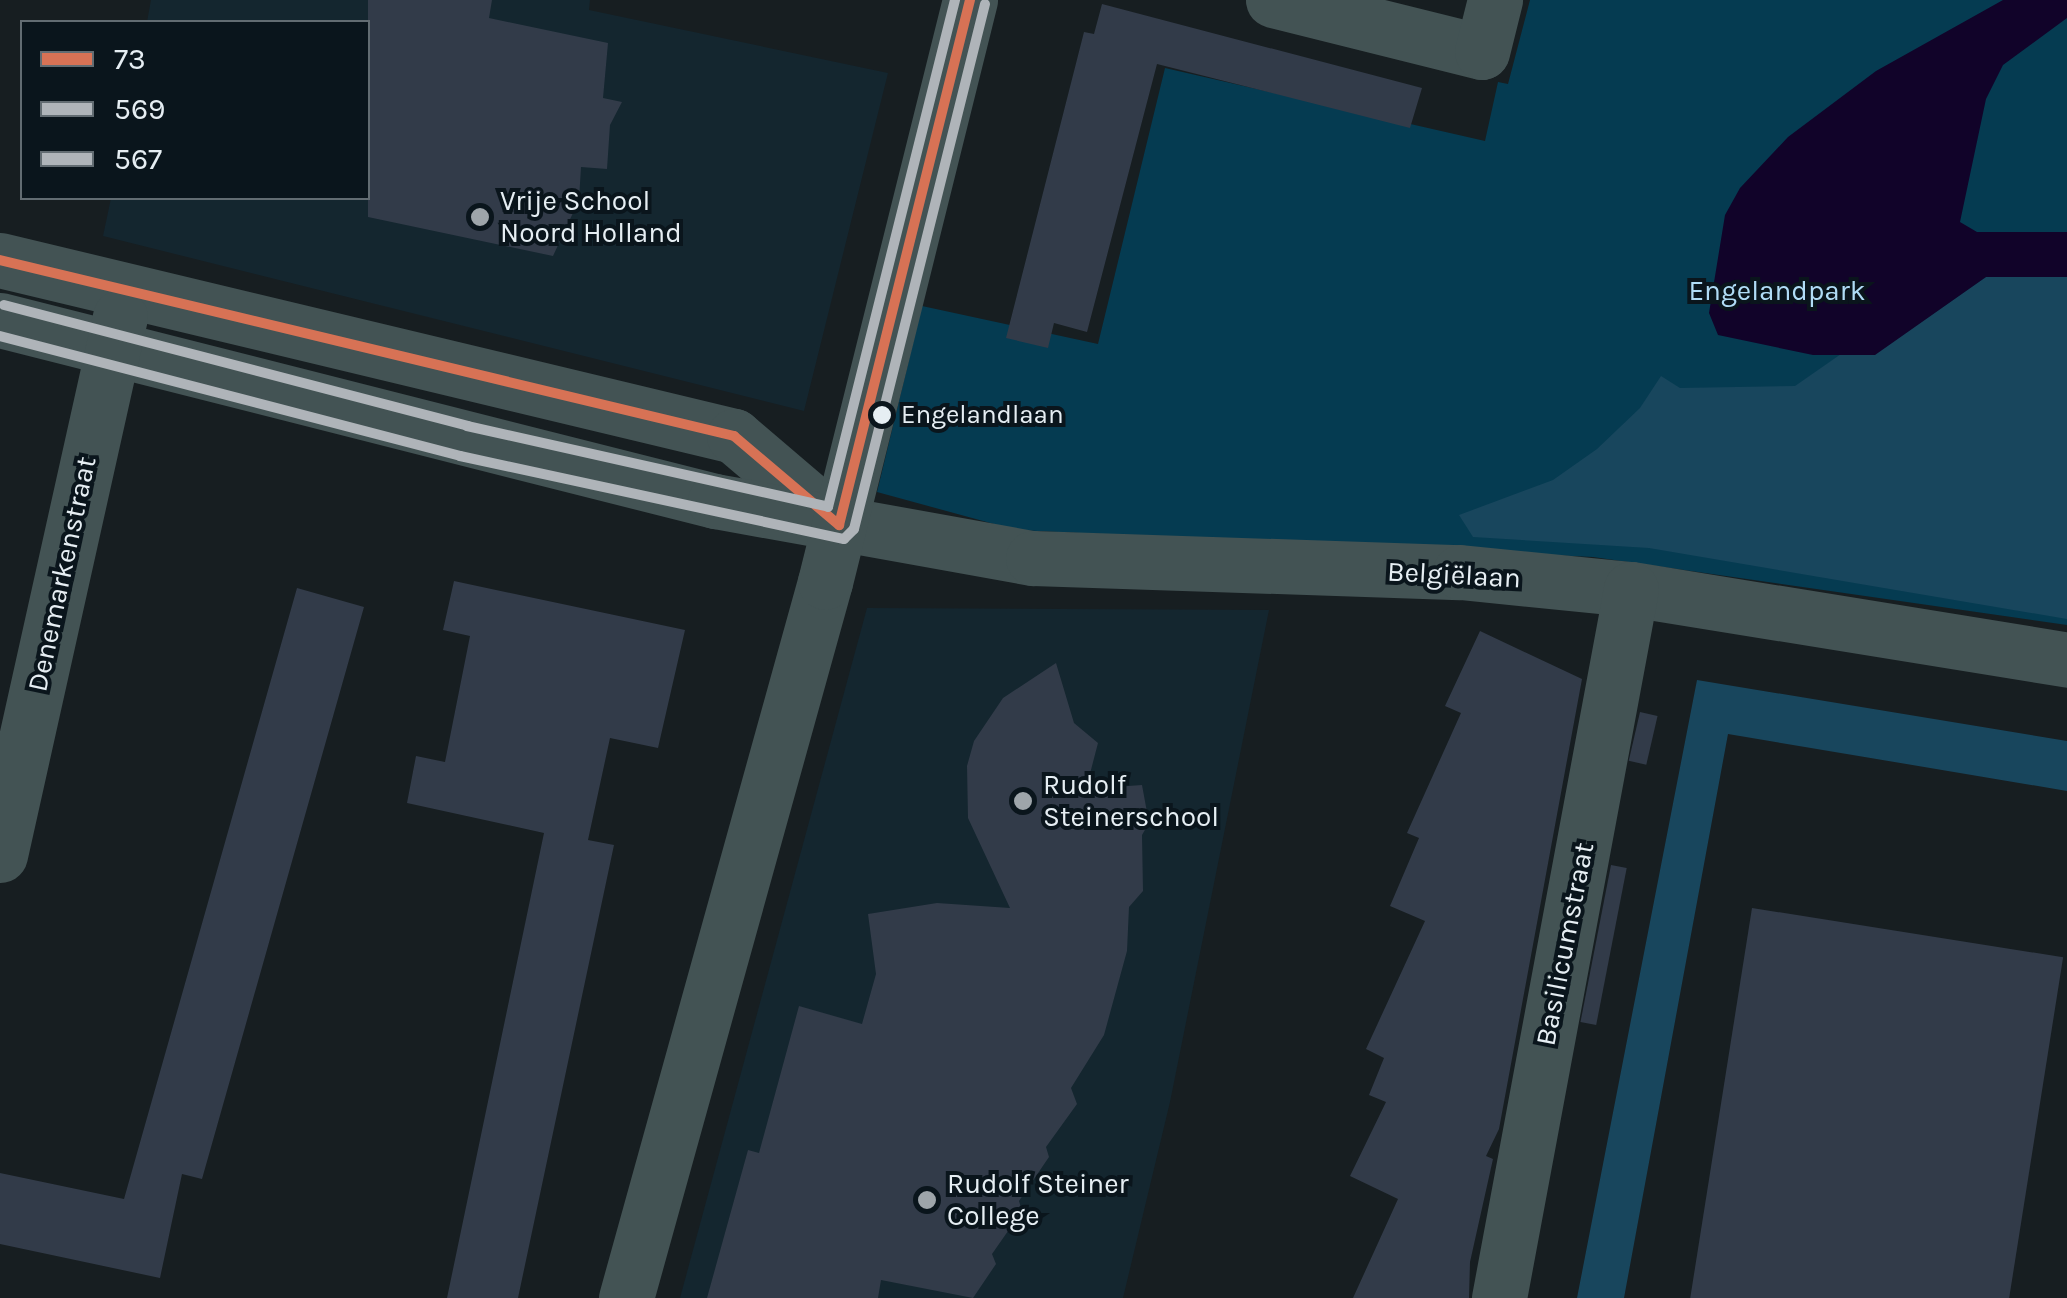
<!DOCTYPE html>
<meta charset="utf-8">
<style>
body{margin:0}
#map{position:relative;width:2067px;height:1298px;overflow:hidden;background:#171e21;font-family:Karla,sans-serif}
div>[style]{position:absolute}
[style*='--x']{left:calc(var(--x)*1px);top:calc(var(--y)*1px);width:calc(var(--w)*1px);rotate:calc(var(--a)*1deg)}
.built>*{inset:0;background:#14262f}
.green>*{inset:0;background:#053b51}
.forest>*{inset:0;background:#18465d}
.water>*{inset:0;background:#110329}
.building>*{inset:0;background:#323b49;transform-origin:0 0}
.minor>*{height:55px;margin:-27.5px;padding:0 27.5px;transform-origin:27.5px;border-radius:27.5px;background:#435354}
.bus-1>*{height:10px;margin:-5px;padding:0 5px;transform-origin:5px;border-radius:5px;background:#d77255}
.bus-2>*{height:10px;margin:-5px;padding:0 5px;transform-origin:5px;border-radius:5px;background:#afb4b9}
.bus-3>*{height:10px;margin:-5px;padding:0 5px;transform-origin:5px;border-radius:5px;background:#afb4b9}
.dots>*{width:28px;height:28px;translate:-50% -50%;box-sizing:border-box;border:5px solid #0a151c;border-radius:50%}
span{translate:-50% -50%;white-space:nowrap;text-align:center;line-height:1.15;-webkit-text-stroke:8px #0a151c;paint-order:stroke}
.bus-label{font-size:26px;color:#e6eef3}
.left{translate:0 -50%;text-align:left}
.poi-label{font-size:28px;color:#e6eef3}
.park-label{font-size:28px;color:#b0dcf6}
.street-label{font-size:28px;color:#e6eef3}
.legend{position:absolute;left:20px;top:20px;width:350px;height:180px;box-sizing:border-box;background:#0a151c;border:2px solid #626c72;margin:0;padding:12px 18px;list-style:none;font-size:30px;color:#e6eef3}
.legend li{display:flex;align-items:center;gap:20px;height:50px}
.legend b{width:50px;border:2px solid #626c72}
</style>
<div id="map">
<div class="built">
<i style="clip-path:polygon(151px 0,590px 0,589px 10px,888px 73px,804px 411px,103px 236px,111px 198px,368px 198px,368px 22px,147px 22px)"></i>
<i style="clip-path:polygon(867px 608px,1269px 610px,1170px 1102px,1123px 1298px,680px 1298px)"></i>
</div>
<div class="green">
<i style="clip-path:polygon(1530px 0,2067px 0,2067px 625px,1593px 557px,1016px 530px,877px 492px,922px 306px,1098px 344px,1165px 68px,1485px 141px,1498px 82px,1508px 84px)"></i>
</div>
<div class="forest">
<i style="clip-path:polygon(1986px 277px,2067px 277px,2067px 619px,1649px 548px,1473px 537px,1459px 515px,1553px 480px,1597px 449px,1640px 408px,1661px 376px,1680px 388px,1795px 386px,1841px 354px,1875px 354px)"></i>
<i style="clip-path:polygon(1697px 680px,2067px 741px,2067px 791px,1728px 734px,1624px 1298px,1577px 1298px)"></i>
</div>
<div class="water">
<i style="clip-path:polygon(2003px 0,2067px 0,2067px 18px,2003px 65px,1986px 99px,1960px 222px,1977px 232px,2067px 232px,2067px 277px,1986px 277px,1875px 355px,1813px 355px,1718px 335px,1709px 313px,1725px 215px,1740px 188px,1788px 137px,1876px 71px)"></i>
</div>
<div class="building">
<i style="clip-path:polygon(368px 0,492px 0,489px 18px,608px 43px,603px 98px,622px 102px,610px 125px,607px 169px,581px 167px,579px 200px,553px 256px,368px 217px)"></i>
<i style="clip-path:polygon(1102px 4px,1422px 88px,1410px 128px,1157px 64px,1087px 332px,1054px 323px,1048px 348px,1006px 338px,1084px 32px,1094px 34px)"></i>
<i style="clip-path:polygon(454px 581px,685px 630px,658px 748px,610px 738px,588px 840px,614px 845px,518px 1298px,447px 1298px,544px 833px,407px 803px,416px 756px,445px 762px,470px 636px,443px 630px)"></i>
<i style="clip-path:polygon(297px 588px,364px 607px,202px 1179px,182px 1174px,160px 1278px,0 1244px,0 1173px,124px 1199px)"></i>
<i style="clip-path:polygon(1480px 631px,1582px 679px,1499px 1129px,1486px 1156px,1493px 1159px,1470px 1262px,1469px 1298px,1353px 1298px,1398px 1199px,1350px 1176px,1386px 1102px,1369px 1095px,1384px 1058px,1366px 1049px,1425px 921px,1390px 906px,1419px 838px,1407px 833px,1461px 713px,1445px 706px)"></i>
<i style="clip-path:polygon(1056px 663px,1074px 723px,1098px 743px,1086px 789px,1142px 785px,1149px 823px,1142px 835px,1143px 891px,1129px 907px,1127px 951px,1104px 1035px,1071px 1088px,1077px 1104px,1046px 1147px,1049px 1157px,1019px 1201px,1022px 1211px,992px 1254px,996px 1264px,973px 1298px,881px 1280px,878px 1298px,707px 1298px,748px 1150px,759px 1153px,799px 1006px,862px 1024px,876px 974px,868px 914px,937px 903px,1010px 908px,968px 818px,967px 766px,974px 741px,1003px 698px)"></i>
<i style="left:1640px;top:712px;width:18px;height:50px;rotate:13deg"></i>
<i style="left:1611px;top:865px;width:16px;height:160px;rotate:11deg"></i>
<i style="left:1752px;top:908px;width:315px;height:395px;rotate:9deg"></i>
</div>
<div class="minor">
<i style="--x:1273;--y:0;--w:215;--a:14"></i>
<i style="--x:1482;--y:52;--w:54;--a:-76"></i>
<i style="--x:0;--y:260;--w:755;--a:13.48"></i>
<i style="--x:734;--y:436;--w:134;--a:40.5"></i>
<i style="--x:0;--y:320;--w:738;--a:14.21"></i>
<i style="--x:715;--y:501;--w:323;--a:10.2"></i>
<i style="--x:1033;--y:558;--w:427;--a:1.9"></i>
<i style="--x:1460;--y:572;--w:172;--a:5.7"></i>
<i style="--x:1631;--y:589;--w:442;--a:9.2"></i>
<i style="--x:0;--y:855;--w:551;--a:-77.43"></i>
<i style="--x:626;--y:1298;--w:743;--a:-74.47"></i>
<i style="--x:825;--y:582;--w:600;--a:-76.01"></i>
<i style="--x:1499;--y:1298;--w:721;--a:-79.45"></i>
</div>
<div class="bus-1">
<i style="--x:0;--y:260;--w:755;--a:13.48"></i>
<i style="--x:734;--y:436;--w:138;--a:40.3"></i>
<i style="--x:839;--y:525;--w:541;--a:-75.99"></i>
</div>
<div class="bus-2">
<i style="--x:0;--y:336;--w:475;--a:14.6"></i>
<i style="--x:460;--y:456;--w:393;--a:12.2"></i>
<i style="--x:844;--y:539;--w:14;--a:-45"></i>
<i style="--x:854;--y:529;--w:541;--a:-75.99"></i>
</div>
<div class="bus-3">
<i style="--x:4;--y:305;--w:479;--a:14.6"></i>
<i style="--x:467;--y:426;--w:370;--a:12.6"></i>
<i style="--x:828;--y:507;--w:523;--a:-75.94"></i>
</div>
<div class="dots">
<i style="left:480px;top:217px;background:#9ea5aa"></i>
<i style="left:882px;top:415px;background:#e6eef3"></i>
<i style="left:1023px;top:801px;background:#9ea5aa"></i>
<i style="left:927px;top:1200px;background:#9ea5aa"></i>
</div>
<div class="bus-label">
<span class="left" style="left:901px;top:415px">Engelandlaan</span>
</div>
<div class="poi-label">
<span class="left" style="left:500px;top:217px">Vrije School<br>Noord Holland</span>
<span class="left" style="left:1043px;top:801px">Rudolf<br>Steinerschool</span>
<span class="left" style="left:947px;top:1200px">Rudolf Steiner<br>College</span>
</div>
<div class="park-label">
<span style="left:1777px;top:291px">Engelandpark</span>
</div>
<div class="street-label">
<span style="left:62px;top:574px;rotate:-78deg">Denemarkenstraat</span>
<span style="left:1454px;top:575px;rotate:3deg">Belgiëlaan</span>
<span style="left:1565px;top:944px;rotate:-79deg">Basilicumstraat</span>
</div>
<ul class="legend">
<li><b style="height:12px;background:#d77255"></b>73</li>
<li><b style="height:12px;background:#afb4b9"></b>569</li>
<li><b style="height:12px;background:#afb4b9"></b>567</li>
</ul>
</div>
